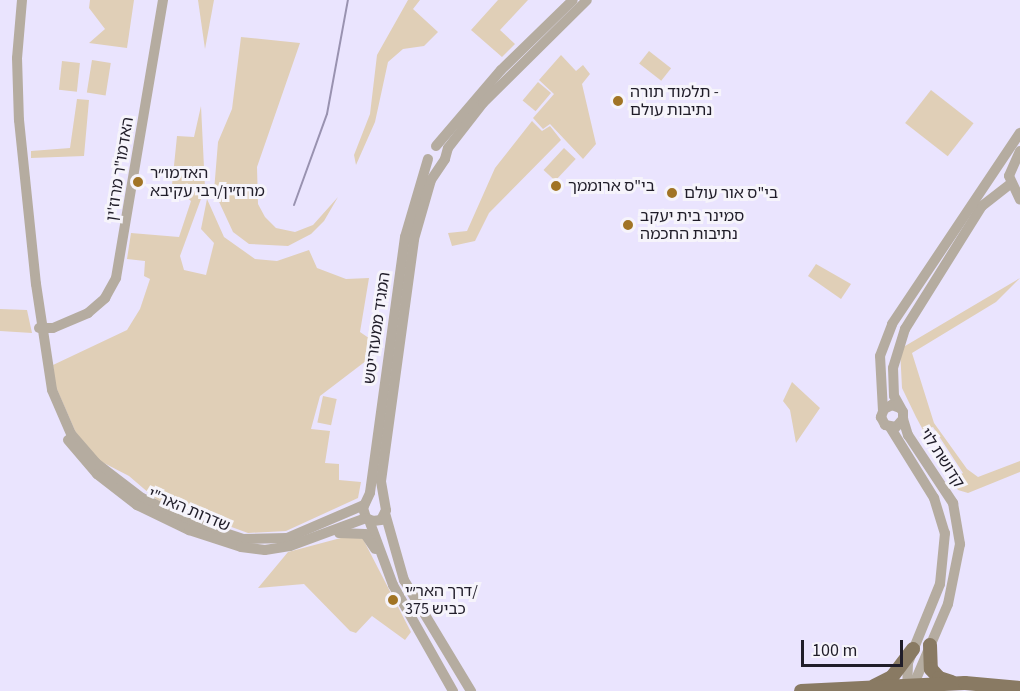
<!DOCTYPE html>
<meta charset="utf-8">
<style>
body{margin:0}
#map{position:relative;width:1020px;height:691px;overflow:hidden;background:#eae4fe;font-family:"Source Sans 3","Noto Sans Hebrew",sans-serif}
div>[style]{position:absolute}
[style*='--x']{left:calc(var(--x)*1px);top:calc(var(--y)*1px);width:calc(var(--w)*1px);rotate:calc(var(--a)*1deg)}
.green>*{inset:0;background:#e0cfb7;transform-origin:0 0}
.stream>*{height:2px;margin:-1px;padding:0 1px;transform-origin:1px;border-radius:1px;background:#9992b0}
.minor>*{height:10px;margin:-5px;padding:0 5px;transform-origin:5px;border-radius:5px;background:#b5aca0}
.major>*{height:14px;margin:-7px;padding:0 7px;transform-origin:7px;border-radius:7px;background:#897a63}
.dots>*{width:16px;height:16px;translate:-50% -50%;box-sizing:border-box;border:3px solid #f6f4fb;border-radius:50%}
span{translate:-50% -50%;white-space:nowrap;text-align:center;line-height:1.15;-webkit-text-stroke:6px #f6f4fb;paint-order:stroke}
.poi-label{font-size:16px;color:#201d29}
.left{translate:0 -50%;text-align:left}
.street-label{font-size:16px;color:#201d29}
.scale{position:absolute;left:801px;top:640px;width:102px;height:27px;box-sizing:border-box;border:3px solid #201d29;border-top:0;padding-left:8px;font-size:18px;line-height:21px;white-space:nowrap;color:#201d29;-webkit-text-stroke:4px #f6f4fb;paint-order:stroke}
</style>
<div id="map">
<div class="green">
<i style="clip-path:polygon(90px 0,134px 0,127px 48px,89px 43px,105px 29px,89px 8px)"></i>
<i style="clip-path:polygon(198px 0,214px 0,205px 49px)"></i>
<i style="clip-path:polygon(408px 0,420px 0,413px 9px,438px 32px,424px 46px,403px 49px,388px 62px,375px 122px,356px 165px,354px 155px,370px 114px,377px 55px)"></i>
<i style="clip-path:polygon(498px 0,528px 0,500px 30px,515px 44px,502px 57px,471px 30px)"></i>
<i style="clip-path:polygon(241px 37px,300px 43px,257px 167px,258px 204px,265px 217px,276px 228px,295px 232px,313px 225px,338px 197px,324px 221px,311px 234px,288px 246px,249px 244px,233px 232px,214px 191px,218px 142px,232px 109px)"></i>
<i style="left:649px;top:51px;width:28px;height:16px;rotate:38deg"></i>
<i style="clip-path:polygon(561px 55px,576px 71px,583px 65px,590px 74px,582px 84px,596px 144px,583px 159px,550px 124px,543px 129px,533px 118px,554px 94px,539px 80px)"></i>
<i style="left:92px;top:60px;width:19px;height:33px;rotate:9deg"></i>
<i style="left:62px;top:61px;width:18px;height:29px;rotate:6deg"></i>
<i style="left:538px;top:82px;width:17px;height:24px;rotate:40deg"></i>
<i style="left:931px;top:90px;width:54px;height:42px;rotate:38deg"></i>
<i style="clip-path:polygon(77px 99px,89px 100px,84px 156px,31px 158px,31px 151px,70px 148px)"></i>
<i style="clip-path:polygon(201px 106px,205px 188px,180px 256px,184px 270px,206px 275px,214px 243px,201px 229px,207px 199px,224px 237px,255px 259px,277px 261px,309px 250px,317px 268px,346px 279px,369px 278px,360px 332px,379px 345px,379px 351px,320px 396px,311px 429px,330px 431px,325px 463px,339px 464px,339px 480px,361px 482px,358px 498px,286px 531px,248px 533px,157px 500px,129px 476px,100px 461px,76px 433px,55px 385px,53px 365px,127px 330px,140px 309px,150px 279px,144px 276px,145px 261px,127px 259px,131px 233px,179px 237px,191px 201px,172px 185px,177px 136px,194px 137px)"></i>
<i style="clip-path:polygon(532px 121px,542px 131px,550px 126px,561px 140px,489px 213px,475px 241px,452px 246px,448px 233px,467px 231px,495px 168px)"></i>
<i style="left:564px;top:148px;width:16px;height:30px;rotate:43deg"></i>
<i style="clip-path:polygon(816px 264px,851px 284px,841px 299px,808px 276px)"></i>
<i style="clip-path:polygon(1020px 278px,996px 302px,912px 353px,934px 423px,967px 469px,978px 477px,1020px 461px,1020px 472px,968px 493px,958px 490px,950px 479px,963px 473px,933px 427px,923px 430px,916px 417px,902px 388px,900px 349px)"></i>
<i style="clip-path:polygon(0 309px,27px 310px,32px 333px,0 331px)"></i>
<i style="clip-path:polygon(792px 382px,820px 408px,796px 443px,790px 410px,783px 401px)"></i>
<i style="left:323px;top:396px;width:14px;height:27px;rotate:12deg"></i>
<i style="clip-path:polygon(352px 535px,363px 539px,411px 632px,405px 640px,372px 616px,356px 633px,350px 631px,304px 584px,258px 588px,288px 552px)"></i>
</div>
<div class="stream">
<i style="--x:294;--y:205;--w:97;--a:-70.1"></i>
<i style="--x:327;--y:114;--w:116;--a:-79.6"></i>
</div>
<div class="minor">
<i style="--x:22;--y:0;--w:58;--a:94.9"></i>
<i style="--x:17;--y:58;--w:62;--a:88.2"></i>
<i style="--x:19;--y:120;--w:165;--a:84.1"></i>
<i style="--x:36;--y:284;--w:107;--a:81.4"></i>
<i style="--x:52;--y:390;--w:48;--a:66.6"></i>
<i style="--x:71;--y:434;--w:38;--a:49"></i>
<i style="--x:96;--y:463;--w:58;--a:37.3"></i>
<i style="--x:142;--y:498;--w:55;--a:25.6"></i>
<i style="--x:192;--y:522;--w:54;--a:18.4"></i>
<i style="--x:243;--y:539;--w:44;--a:-1.3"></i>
<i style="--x:287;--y:538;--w:84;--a:-23.2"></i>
<i style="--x:436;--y:146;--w:100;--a:-49.5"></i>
<i style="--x:501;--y:70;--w:100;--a:-44.2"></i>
<i style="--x:1020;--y:151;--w:27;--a:114"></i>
<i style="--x:1009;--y:176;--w:26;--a:65"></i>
<i style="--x:428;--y:159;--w:81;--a:106.4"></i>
<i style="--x:405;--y:237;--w:258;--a:97.8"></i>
<i style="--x:370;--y:493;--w:17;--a:115"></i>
<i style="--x:363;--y:508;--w:10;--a:73"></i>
<i style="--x:366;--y:518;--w:8;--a:23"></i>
<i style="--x:373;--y:521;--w:8;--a:-7"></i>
<i style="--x:381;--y:520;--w:11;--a:-63"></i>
<i style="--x:386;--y:510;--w:29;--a:-100"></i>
<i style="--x:381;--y:481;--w:244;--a:-82.2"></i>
<i style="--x:414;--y:239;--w:61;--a:-73.9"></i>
<i style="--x:431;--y:180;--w:25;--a:-56"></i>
<i style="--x:445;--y:159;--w:11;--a:-75"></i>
<i style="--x:448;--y:148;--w:57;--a:-52.1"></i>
<i style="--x:483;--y:103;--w:146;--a:-44.7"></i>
<i style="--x:39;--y:328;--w:14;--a:0"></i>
<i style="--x:53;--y:328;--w:38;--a:-23"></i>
<i style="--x:88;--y:313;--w:23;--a:-41"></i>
<i style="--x:105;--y:298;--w:23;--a:-61"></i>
<i style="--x:116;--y:278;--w:282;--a:-80.4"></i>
<i style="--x:900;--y:408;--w:9;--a:-159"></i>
<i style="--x:892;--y:405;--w:9;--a:153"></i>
<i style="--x:884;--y:409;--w:9;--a:111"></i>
<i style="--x:881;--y:417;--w:9;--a:63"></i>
<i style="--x:885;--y:425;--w:11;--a:10"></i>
<i style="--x:896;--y:427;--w:11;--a:-49"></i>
<i style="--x:903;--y:419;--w:7;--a:-90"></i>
<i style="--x:903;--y:412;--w:18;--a:-119"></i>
<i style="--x:894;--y:396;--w:28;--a:-92"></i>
<i style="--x:893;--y:368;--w:41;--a:-72.9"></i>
<i style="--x:905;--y:329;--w:145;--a:-58"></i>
<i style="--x:982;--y:206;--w:36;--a:-38"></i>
<i style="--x:883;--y:411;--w:55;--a:-93.1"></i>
<i style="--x:880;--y:356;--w:34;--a:-69"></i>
<i style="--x:892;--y:324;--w:230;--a:-56.2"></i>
<i style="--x:903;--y:419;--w:17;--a:73"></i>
<i style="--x:908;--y:435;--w:82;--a:56.5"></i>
<i style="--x:953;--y:503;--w:42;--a:80.3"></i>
<i style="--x:960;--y:544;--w:61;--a:101.3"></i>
<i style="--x:948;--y:604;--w:82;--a:113.1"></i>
<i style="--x:916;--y:679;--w:12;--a:138"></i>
<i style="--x:890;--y:427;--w:84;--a:58.2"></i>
<i style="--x:934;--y:498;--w:37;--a:73"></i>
<i style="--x:945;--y:533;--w:51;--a:95.6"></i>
<i style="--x:940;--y:584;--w:85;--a:112.1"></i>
<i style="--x:908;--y:663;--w:24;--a:92"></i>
<i style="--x:68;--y:440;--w:45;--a:49.5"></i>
<i style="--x:97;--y:474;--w:51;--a:37.8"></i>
<i style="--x:137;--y:505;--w:58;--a:25.7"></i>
<i style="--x:189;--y:530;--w:55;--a:18.1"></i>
<i style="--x:241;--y:547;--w:24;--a:7"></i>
<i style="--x:265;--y:550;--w:25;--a:-9"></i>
<i style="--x:290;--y:546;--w:81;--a:-20.2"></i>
<i style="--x:385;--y:513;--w:70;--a:74.2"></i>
<i style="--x:404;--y:580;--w:130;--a:58.9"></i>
<i style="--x:369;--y:520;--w:69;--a:69.7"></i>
<i style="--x:393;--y:585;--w:122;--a:60.5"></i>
<i style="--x:339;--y:533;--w:26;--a:2"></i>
<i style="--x:365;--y:534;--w:18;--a:56"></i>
</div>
<div class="major">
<i style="--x:930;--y:645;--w:24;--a:88"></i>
<i style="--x:931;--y:669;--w:12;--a:48"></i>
<i style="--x:939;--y:678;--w:13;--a:18"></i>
<i style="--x:874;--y:686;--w:20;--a:-27"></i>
<i style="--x:892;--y:677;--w:35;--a:-53"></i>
<i style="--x:801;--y:691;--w:164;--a:-2.8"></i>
<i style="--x:965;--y:683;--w:55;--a:5.2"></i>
</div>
<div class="dots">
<i style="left:618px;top:101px;background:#a17425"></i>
<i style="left:138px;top:182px;background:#a17425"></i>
<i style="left:556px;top:186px;background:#a17425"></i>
<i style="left:672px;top:193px;background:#a17425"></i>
<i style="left:628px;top:225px;background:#a17425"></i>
<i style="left:393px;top:600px;background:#a17425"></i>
</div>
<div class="poi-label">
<span class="left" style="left:630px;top:101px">תלמוד תורה -<br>נתיבות עולם</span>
<span class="left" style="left:150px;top:182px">האדמו״ר<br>מרוז׳ין/רבי עקיבא</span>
<span class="left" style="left:568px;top:186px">בי"ס ארוממך</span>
<span class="left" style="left:684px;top:193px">בי"ס אור עולם</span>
<span class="left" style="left:640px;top:225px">סמינר בית יעקב<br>נתיבות החכמה</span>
<span class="left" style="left:405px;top:600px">דרך האר״י/<br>כביש 375</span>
</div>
<div class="street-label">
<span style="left:120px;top:169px;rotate:-81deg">האדמו"ר מרוז'ין</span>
<span style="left:377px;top:328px;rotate:-82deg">המגיד ממעזריטש</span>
<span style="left:942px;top:458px;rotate:57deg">קדושת לוי</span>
<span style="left:189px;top:510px;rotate:23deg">שדרות האר"י</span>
</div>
<div class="scale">100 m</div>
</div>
